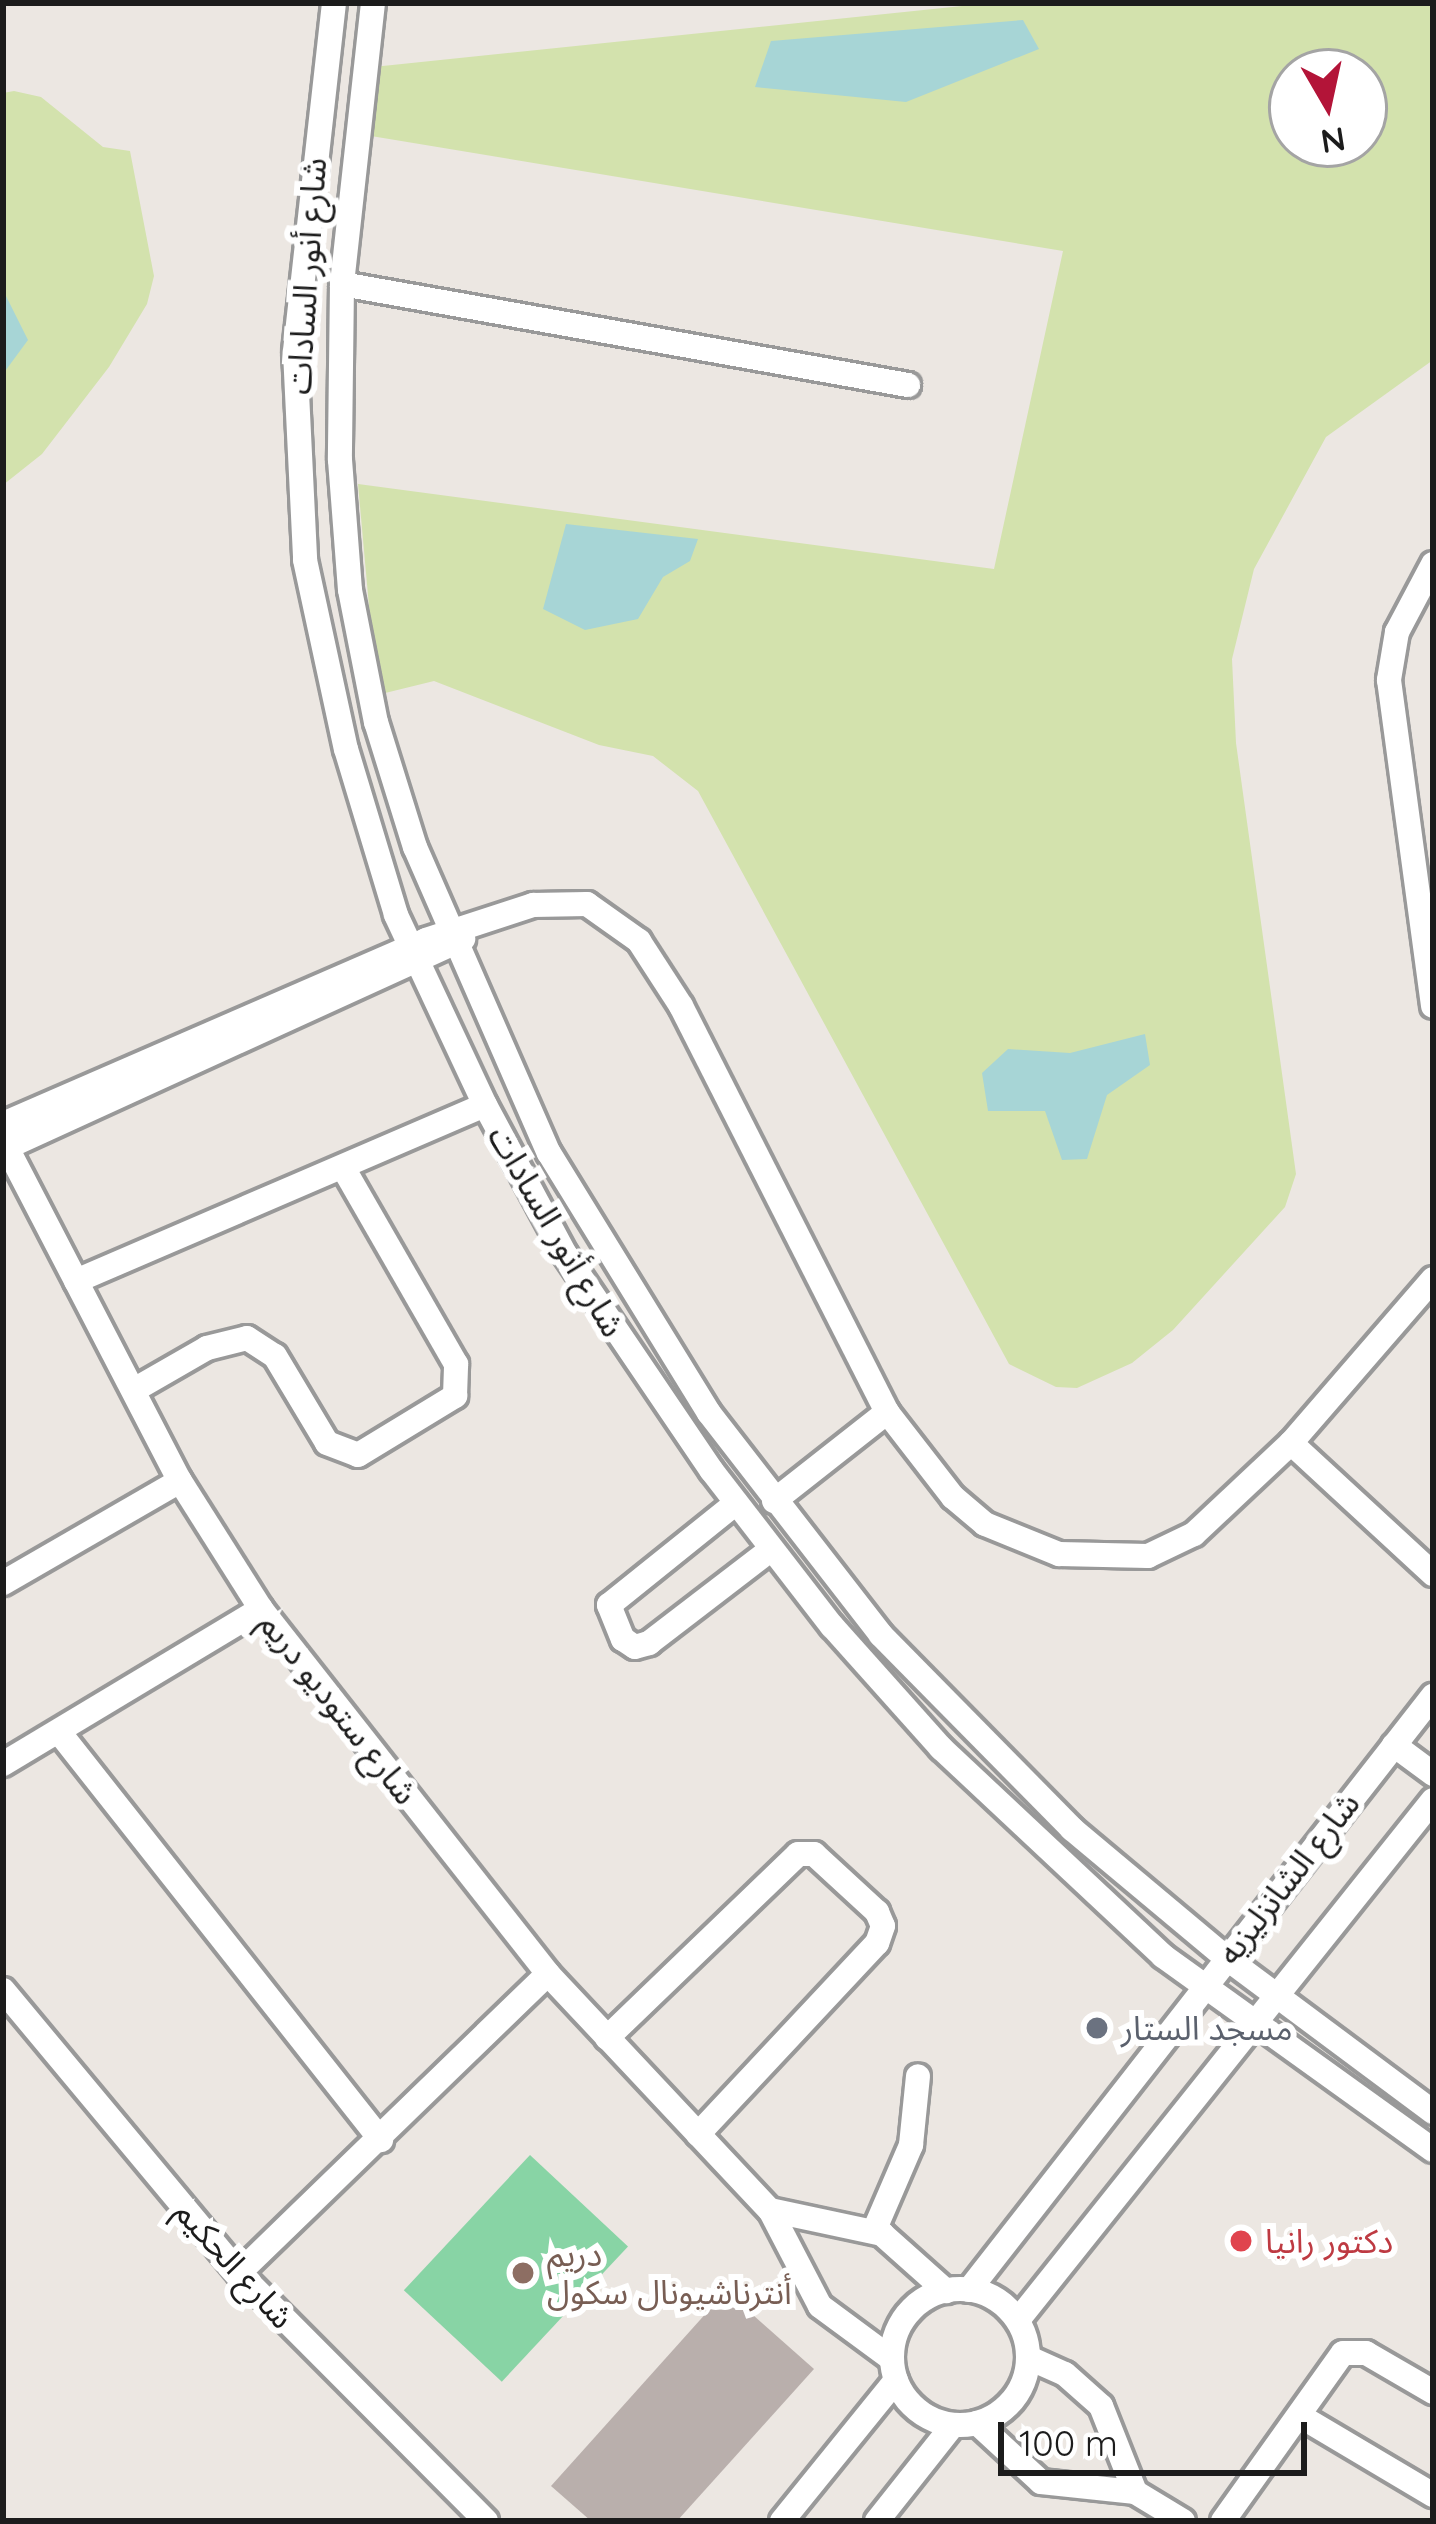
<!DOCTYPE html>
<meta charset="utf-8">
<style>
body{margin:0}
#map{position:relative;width:1436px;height:2524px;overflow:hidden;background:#ece7e2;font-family:Quicksand,"Noto Sans Arabic",sans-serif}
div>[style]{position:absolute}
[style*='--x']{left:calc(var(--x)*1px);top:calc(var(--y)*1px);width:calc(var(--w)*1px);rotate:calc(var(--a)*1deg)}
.grass>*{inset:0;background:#d3e2ad}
.pitch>*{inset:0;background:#88d4a5;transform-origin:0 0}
.water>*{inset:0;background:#a7d5d6}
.building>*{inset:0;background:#b9afac}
.roads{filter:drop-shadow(3px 0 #999) drop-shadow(-3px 0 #999) drop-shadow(0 3px #999) drop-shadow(0 -3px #999)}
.minor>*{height:24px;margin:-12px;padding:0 12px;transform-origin:12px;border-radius:12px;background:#fff}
.minor>.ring{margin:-12px;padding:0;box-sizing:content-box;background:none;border:24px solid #fff;border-radius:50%}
.dots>*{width:33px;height:33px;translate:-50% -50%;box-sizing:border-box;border:6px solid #fff;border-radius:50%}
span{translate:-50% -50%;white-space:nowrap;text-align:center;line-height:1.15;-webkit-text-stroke:12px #fff;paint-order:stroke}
.street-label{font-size:33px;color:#1c1c1c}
.worship-label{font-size:33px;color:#5b616d}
.left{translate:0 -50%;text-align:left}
.health-label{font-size:33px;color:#be3a42}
.education-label{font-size:33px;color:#785e54}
.frame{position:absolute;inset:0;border:6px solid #1c1c1c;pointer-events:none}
.north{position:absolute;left:1268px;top:48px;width:120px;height:120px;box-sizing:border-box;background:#fff;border:3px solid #a4a4a4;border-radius:50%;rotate:171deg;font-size:33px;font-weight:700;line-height:48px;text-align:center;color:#1c1c1c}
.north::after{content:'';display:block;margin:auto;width:42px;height:54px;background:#b31438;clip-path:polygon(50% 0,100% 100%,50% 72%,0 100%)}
.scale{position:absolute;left:998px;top:2422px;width:309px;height:54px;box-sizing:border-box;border:6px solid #1c1c1c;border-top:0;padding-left:15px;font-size:36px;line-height:42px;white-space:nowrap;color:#1c1c1c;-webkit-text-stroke:9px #fff;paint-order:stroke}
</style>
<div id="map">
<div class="grass">
<i style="clip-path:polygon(evenodd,991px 3px,1433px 3px,1433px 360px,1326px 437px,1254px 569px,1232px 659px,1236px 743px,1296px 1174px,1285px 1207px,1173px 1330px,1132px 1363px,1077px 1388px,1056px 1387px,1009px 1364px,698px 791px,653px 756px,599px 745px,434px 681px,377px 695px,358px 484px,994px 569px,1063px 251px,365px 135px,373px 67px,991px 3px,1292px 72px,1364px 72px,1364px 144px,1292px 144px,1292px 72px)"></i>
<i style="clip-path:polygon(14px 91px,41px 97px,103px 147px,130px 151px,154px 276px,147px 304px,109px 367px,42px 454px,3px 485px,3px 93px)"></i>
</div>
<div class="pitch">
<i style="left:530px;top:2155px;width:134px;height:185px;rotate:43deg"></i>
</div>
<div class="water">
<i style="clip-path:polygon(1023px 20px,1039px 49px,906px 102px,755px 87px,771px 41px)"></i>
<i style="clip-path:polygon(3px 290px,28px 340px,3px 374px)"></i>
<i style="clip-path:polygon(566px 524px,698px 539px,690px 561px,663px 577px,638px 619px,585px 630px,543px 609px)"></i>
<i style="clip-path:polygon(1145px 1034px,1150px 1065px,1107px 1095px,1087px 1159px,1062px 1160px,1045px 1111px,988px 1111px,982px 1073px,1008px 1049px,1070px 1053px)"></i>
</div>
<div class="building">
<i style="clip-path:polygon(726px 2291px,814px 2369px,677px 2521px,591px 2521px,551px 2486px)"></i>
</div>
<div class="roads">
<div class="minor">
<i style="--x:334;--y:3;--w:351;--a:96.4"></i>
<i style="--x:295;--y:352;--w:208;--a:87.2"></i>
<i style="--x:305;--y:560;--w:193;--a:77.8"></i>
<i style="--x:346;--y:749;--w:173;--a:73.2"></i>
<i style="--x:396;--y:915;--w:210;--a:64.9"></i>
<i style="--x:485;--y:1105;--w:169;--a:61.8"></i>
<i style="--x:565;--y:1254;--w:262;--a:55.9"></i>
<i style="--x:712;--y:1471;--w:196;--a:52.3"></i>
<i style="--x:832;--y:1626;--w:164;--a:48.2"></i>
<i style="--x:941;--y:1748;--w:304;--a:43.1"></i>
<i style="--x:1163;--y:1956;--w:332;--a:35.7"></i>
<i style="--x:373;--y:3;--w:283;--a:96.3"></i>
<i style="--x:342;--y:284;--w:176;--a:90.7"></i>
<i style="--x:340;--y:460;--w:130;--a:85.6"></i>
<i style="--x:350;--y:590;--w:135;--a:78.9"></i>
<i style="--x:376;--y:722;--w:131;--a:72.7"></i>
<i style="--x:415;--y:847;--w:334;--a:66.4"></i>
<i style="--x:549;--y:1153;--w:305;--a:58.4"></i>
<i style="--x:709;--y:1413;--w:281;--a:52.2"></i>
<i style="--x:881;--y:1635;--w:272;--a:45.4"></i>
<i style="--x:1072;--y:1829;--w:199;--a:39.9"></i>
<i style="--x:1225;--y:1957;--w:259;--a:36.7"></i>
<i style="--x:342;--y:284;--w:575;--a:10.12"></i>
<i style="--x:1433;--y:564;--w:77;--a:117.9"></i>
<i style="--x:1397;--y:632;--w:49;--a:99.5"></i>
<i style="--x:1389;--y:680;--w:329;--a:82.3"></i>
<i style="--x:3;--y:1124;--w:461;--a:-23.5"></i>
<i style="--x:426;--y:940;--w:113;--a:-18.1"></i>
<i style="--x:533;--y:905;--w:54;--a:-1.1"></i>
<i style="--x:587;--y:904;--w:64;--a:35.4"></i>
<i style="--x:639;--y:941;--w:77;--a:57.1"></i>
<i style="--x:681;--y:1006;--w:455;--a:63.1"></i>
<i style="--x:887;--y:1412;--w:108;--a:52.2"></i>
<i style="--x:953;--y:1497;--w:42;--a:40.2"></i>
<i style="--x:985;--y:1524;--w:80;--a:22.1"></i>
<i style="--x:1059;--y:1554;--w:89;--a:1.3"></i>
<i style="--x:1148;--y:1556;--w:51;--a:-25.6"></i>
<i style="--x:1194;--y:1534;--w:133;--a:-43.2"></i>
<i style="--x:1291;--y:1443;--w:217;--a:-49.1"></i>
<i style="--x:3;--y:1140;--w:384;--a:62.6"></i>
<i style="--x:180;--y:1481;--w:151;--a:57.7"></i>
<i style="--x:261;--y:1609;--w:464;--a:51.8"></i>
<i style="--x:548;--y:1974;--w:324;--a:46.8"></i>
<i style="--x:770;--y:2210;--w:108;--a:62.5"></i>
<i style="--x:820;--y:2306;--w:89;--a:36.4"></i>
<i style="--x:3;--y:1149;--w:506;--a:-24.54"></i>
<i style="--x:76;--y:1281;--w:445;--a:-23.3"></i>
<i style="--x:134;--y:1390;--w:84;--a:-29.9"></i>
<i style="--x:207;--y:1348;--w:41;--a:-14"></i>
<i style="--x:247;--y:1338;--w:33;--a:33"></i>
<i style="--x:275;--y:1356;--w:101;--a:59.1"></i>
<i style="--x:327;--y:1443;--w:33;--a:21"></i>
<i style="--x:358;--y:1455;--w:114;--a:-31.3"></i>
<i style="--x:455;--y:1396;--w:32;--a:-88"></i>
<i style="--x:456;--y:1364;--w:225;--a:-119.9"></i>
<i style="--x:1291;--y:1443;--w:193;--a:42.7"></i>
<i style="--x:774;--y:1501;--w:144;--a:-38.2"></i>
<i style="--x:736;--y:1503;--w:163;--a:141.2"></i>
<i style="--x:609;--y:1605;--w:37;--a:68"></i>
<i style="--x:623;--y:1639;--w:14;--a:34"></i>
<i style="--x:635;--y:1647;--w:15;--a:-16"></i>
<i style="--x:649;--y:1643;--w:153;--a:-37.5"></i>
<i style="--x:3;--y:1583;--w:204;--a:-30"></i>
<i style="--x:59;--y:1732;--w:520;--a:51.72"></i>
<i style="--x:1394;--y:1745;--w:49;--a:36.6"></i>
<i style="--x:3;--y:1764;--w:301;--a:-31"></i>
<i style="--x:3;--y:1990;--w:368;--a:50.2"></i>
<i style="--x:239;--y:2273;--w:350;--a:45.1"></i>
<i style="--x:607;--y:2038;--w:265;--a:-43.9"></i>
<i style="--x:798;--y:1854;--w:16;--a:0"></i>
<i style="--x:814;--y:1854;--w:86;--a:42.6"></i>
<i style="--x:877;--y:1912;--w:15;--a:67"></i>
<i style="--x:883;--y:1926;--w:18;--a:109"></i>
<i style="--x:877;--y:1943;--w:262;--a:133.1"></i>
<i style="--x:770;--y:2210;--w:115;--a:12.1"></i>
<i style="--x:882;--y:2234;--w:86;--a:41.7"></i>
<i style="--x:874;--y:2231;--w:94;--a:-66.7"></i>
<i style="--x:911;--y:2145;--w:69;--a:-84.2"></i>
<i style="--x:239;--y:2273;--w:430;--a:-44.1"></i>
<i class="ring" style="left:892px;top:2289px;width:112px;height:112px"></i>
<i style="--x:969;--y:2290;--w:754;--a:-52.01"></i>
<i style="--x:1018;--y:2320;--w:665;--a:-51.41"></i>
<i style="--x:1029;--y:2358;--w:39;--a:24"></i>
<i style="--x:1065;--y:2374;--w:48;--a:41.6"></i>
<i style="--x:1101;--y:2406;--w:92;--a:68.4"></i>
<i style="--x:1300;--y:2416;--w:155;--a:30.7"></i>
<i style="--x:977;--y:2423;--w:87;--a:42.7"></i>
<i style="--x:1041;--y:2482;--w:95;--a:6.1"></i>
<i style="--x:1135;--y:2492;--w:56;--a:31.1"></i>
<i style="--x:782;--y:2521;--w:181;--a:-51"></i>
<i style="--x:877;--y:2521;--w:122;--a:-51.6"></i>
<i style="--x:1223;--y:2521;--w:206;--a:-54.5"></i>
<i style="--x:1343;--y:2353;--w:23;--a:0"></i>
<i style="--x:1366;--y:2353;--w:78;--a:30.2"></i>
</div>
</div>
<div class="dots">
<i style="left:1097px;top:2028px;background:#6b7280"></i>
<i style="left:1241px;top:2241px;background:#e0444e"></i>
<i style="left:523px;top:2273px;background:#8d6e63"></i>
</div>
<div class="street-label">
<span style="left:306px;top:276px;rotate:-86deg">شارع أنور السادات</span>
<span style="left:557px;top:1231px;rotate:60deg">شارع أنور السادات</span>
<span style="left:339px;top:1708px;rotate:52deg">شارع ستوديو دريم</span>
<span style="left:1288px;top:1878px;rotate:-52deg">شارع الشانزليزيه</span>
<span style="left:235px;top:2264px;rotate:48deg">شارع الحكيم</span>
</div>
<div class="worship-label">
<span class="left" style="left:1121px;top:2028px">مسجد الستار</span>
</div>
<div class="health-label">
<span class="left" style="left:1265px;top:2241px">دكتور رانيا</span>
</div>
<div class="education-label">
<span class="left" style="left:547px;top:2273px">دريم<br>أنترناشيونال سكول</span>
</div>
<div class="frame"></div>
<div class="north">N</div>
<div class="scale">100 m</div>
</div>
